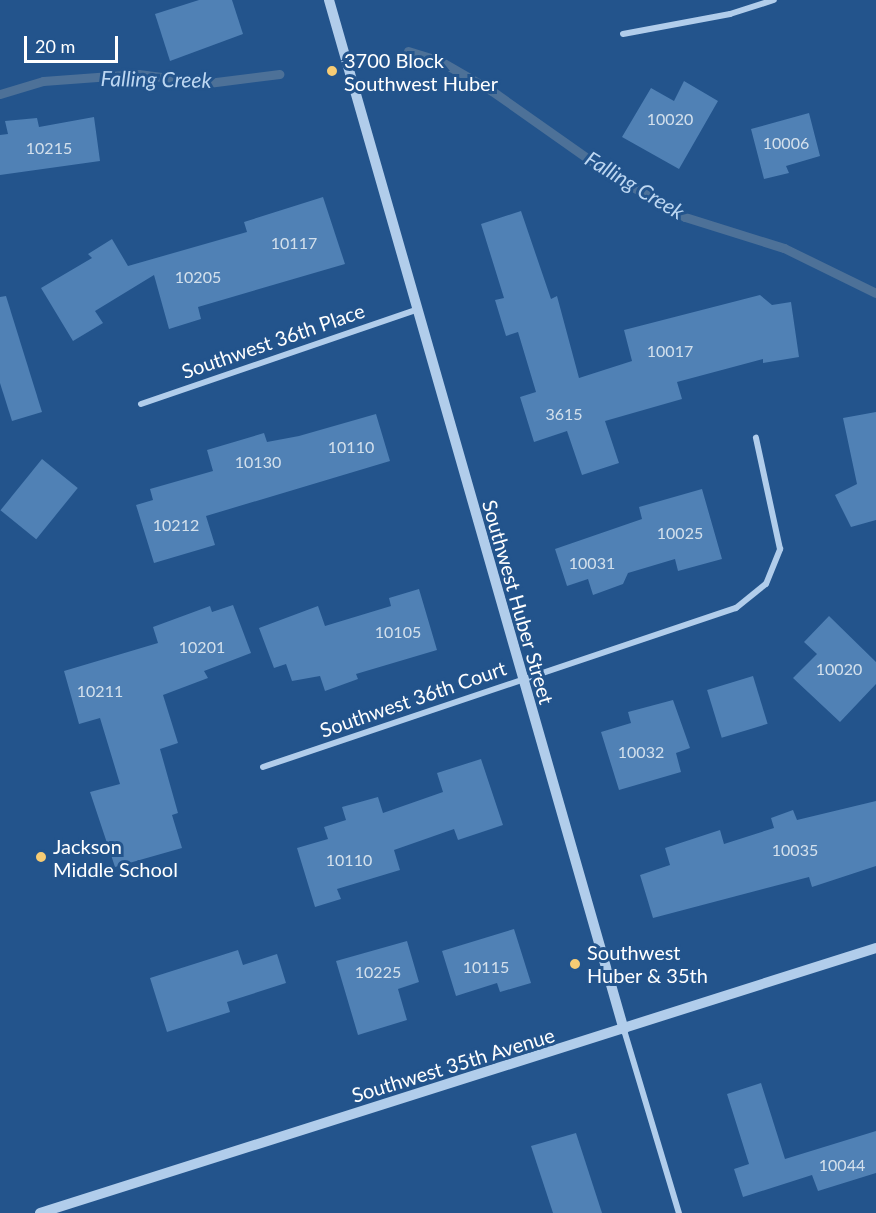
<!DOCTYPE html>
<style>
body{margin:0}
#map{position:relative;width:876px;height:1213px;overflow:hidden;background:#23548c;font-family:Lato,sans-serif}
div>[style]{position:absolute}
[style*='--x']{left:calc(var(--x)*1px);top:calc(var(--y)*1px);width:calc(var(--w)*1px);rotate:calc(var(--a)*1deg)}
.stream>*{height:9px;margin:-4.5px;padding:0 4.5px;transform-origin:4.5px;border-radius:4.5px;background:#4d7198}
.building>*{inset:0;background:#5081b5;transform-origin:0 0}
.minor>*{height:6px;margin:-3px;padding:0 3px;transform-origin:3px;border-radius:3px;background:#b1cdeb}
.tertiary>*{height:10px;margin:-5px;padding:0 5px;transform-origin:5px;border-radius:5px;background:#b1cdeb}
.dots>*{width:16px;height:16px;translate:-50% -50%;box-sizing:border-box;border:3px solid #23548c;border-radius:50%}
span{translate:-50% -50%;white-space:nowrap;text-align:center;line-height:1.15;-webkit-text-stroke:6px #23548c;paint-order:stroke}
.number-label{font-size:16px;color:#d3e0ec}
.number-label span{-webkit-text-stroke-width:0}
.poi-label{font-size:20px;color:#fff}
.left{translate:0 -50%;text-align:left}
.street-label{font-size:20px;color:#fff}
.water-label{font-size:21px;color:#bdd7f2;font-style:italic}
.scale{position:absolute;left:24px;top:36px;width:94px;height:27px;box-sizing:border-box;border:3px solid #fff;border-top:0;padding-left:8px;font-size:18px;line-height:21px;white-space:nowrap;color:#fff;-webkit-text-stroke:4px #23548c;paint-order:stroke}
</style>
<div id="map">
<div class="stream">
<i style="--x:408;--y:51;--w:34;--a:17"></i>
<i style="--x:440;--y:61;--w:60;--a:30"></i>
<i style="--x:492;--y:91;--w:141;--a:35.2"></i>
<i style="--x:607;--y:172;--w:90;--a:30"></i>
<i style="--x:685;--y:217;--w:104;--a:17.4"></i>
<i style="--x:784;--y:248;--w:102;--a:26.1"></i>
<i style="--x:0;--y:94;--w:45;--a:-16.8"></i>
<i style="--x:43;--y:81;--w:95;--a:-4.2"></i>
<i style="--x:138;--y:74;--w:71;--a:7.3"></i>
<i style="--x:208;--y:83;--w:72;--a:-7.2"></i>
</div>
<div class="building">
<i style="clip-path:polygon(199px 0,232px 0,243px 34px,170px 61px,155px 14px)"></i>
<i style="clip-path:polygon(684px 81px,718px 101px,679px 169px,622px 137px,651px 88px,674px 101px)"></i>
<i style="clip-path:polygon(809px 113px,820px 156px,786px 166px,789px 173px,764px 179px,751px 129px)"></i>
<i style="clip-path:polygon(94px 117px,100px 161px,0 175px,0 135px,8px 134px,5px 121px,37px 118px,39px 127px)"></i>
<i style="clip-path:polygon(323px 197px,345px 264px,198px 307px,201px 319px,169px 329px,154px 275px,95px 311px,103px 323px,73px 341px,41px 288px,92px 258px,88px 254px,112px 239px,128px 266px,247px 232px,244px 222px)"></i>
<i style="clip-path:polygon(521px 211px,551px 299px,557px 296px,579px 378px,632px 361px,624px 330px,760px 295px,772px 305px,791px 302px,799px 357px,763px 363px,763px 359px,677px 382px,682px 399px,605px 421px,619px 463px,582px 475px,567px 431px,534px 442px,520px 397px,536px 392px,518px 332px,506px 336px,495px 300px,504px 298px,481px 224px)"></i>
<i style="clip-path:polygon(6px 296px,42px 412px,12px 421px,0 383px,0 297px)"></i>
<i style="clip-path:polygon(876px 412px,876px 520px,851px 527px,835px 495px,857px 484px,843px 418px)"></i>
<i style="clip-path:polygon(376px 414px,390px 461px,206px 516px,215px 545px,154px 563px,136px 505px,153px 500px,150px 489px,213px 471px,207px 450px,264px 433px,267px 442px,299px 436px)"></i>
<i style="left:42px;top:459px;width:46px;height:66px;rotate:39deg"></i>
<i style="clip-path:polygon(702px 489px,722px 559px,678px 571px,675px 559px,628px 573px,623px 584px,593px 595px,588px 579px,567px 586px,555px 549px,642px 519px,639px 507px)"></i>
<i style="clip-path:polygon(419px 589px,437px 650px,356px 674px,358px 679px,325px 691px,320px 676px,292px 681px,286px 664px,274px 668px,259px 628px,318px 606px,325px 626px,391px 606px,389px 598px)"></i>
<i style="clip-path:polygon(233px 605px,251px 653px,204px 671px,208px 678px,163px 695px,178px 743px,160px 749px,178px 813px,172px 815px,182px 848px,115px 867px,90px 792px,120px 784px,100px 718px,79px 724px,64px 671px,158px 643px,153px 627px,210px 606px,212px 612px)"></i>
<i style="clip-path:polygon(829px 616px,876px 662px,876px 684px,840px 722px,793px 678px,817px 654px,804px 642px)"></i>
<i style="left:753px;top:676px;width:50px;height:48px;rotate:73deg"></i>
<i style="clip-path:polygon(673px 700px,690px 748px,676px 753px,681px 772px,619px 790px,601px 732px,631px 723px,628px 712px)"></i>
<i style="clip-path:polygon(481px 759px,503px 825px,458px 840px,454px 829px,394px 850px,400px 870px,337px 889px,341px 899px,315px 907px,297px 848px,328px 839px,324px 827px,346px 820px,342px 807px,378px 797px,383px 813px,443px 792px,437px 773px)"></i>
<i style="clip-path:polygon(876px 801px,876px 866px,812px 887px,809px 877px,653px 918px,640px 875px,670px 865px,665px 848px,720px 830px,724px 844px,774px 828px,771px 818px,793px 810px,797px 820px)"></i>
<i style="clip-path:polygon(514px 929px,531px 983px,500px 992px,497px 983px,456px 996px,442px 951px)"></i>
<i style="clip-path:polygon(407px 941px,419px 982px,398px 989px,407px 1020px,358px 1035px,336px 961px)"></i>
<i style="clip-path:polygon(238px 950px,243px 965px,277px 954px,286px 983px,227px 1002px,230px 1012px,167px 1032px,150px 978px)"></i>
<i style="clip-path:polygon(761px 1083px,785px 1159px,876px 1131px,876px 1173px,818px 1191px,812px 1175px,743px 1197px,734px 1169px,749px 1164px,727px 1094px)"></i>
<i style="clip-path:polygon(576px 1133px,602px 1213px,553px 1213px,531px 1146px)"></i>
</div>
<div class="minor">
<i style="--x:623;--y:34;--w:109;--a:-10.6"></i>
<i style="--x:730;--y:14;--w:46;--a:-17.7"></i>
<i style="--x:141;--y:404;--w:290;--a:-18.9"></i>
<i style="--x:263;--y:767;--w:499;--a:-18.6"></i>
<i style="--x:736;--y:608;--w:38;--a:-39"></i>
<i style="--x:766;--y:584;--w:38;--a:-68"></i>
<i style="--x:780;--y:549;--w:114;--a:-102.2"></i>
<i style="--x:624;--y:1030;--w:191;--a:73.3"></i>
</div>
<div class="tertiary">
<i style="--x:329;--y:0;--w:1071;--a:74.02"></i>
<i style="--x:40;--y:1213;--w:877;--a:-17.59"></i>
</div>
<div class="dots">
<i style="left:332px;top:71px;background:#f7cc74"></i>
<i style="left:41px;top:857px;background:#f7cc74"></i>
<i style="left:575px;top:964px;background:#f7cc74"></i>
</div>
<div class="number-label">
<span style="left:670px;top:119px">10020</span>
<span style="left:786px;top:143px">10006</span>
<span style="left:49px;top:148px">10215</span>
<span style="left:294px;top:243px">10117</span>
<span style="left:198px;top:277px">10205</span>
<span style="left:670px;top:351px">10017</span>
<span style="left:564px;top:414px">3615</span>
<span style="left:351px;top:447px">10110</span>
<span style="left:258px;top:462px">10130</span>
<span style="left:176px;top:525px">10212</span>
<span style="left:680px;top:533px">10025</span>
<span style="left:592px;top:563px">10031</span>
<span style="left:398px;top:632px">10105</span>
<span style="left:202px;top:647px">10201</span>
<span style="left:839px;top:669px">10020</span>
<span style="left:100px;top:691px">10211</span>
<span style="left:641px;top:752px">10032</span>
<span style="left:795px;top:850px">10035</span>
<span style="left:349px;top:860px">10110</span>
<span style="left:486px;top:967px">10115</span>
<span style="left:378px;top:972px">10225</span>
<span style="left:842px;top:1165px">10044</span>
</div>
<div class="poi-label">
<span class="left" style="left:344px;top:72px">3700 Block<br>Southwest Huber</span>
<span class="left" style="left:53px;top:858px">Jackson<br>Middle School</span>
<span class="left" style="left:587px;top:964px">Southwest<br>Huber &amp; 35th</span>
</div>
<div class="street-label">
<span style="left:273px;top:341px;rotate:-19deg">Southwest 36th Place</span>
<span style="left:518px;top:602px;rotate:74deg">Southwest Huber Street</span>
<span style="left:413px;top:699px;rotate:-19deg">Southwest 36th Court</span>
<span style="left:453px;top:1065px;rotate:-17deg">Southwest 35th Avenue</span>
</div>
<div class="water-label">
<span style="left:156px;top:79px;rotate:1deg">Falling Creek</span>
<span style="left:635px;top:185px;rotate:31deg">Falling Creek</span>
</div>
<div class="scale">20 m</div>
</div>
